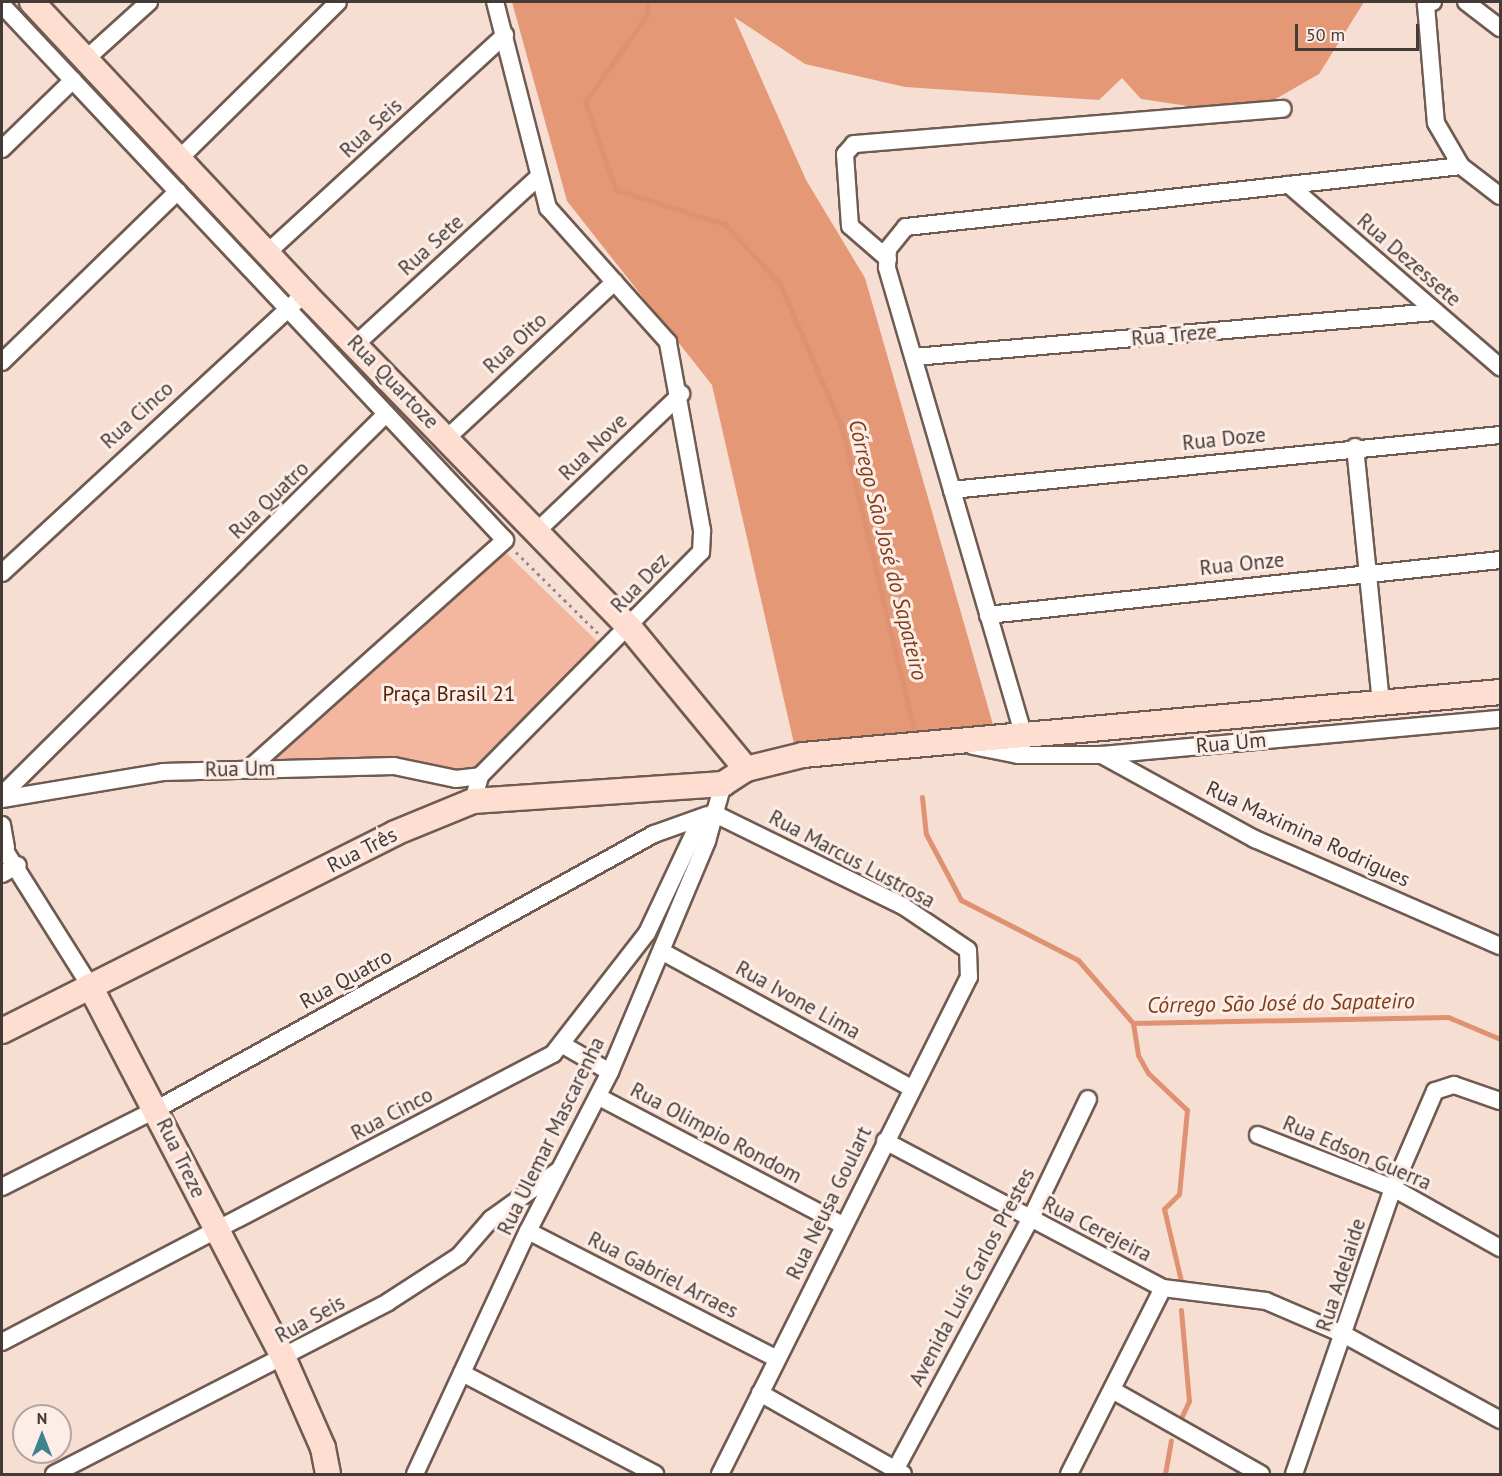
<!DOCTYPE html>
<meta charset="utf-8">
<style>
body{margin:0}
#map{position:relative;width:1502px;height:1476px;overflow:hidden;background:#f7ded3;font-family:"PT Sans",sans-serif}
div>[style]{position:absolute}
[style*='--x']{left:calc(var(--x)*1px);top:calc(var(--y)*1px);width:calc(var(--w)*1px);rotate:calc(var(--a)*1deg)}
.green>*{inset:0;background:#f2b79e}
.forest>*{inset:0;background:#e49876}
.stream>*{height:5px;margin:-2.5px;padding:0 2.5px;transform-origin:2.5px;border-radius:2.5px;background:#de9271}
.path>*{height:3px;margin-top:-1.5px;transform-origin:0;background:repeating-linear-gradient(90deg,#998780 0 3px,transparent 0 7.5px)}
.roads{filter:drop-shadow(2px 0 #6f5b51) drop-shadow(-2px 0 #6f5b51) drop-shadow(0 2px #6f5b51) drop-shadow(0 -2px #6f5b51)}
.street>*{height:16px;margin:-8px;padding:0 8px;transform-origin:8px;border-radius:8px;background:#fff}
.secondary>*{height:24px;margin:-12px;padding:0 12px;transform-origin:12px;border-radius:12px;background:#fdded0}
span{translate:-50% -50%;white-space:nowrap;text-align:center;line-height:1.15;-webkit-text-stroke:6px #fcede7;paint-order:stroke}
.street-label{font-size:21px;color:#443a36}
.park-label{font-size:21px;color:#4f1f06}
.water-label{font-size:22px;color:#813c19;font-style:italic}
.frame{position:absolute;inset:0;border:3px solid #443a36;pointer-events:none}
.north{position:absolute;left:12px;top:1404px;width:60px;height:60px;box-sizing:border-box;background:#fcede7;border:2px solid #b2a5a0;border-radius:50%;rotate:0deg;font-size:16px;font-weight:700;line-height:24px;text-align:center;color:#443a36}
.north::after{content:'';display:block;margin:auto;width:21px;height:27px;background:#3c838c;clip-path:polygon(50% 0,100% 100%,50% 72%,0 100%)}
.scale{position:absolute;left:1295px;top:24px;width:124px;height:27px;box-sizing:border-box;border:3px solid #443a36;border-top:0;padding-left:8px;font-size:18px;line-height:21px;white-space:nowrap;color:#443a36;-webkit-text-stroke:4px #fcede7;paint-order:stroke}
</style>
<div id="map">
<div class="green">
<i style="clip-path:polygon(502px 549px,599px 643px,470px 774px,412px 761px,266px 765px)"></i>
</div>
<div class="forest">
<i style="clip-path:polygon(512px 2px,1364px 2px,1319px 74px,1248px 115px,1141px 99px,1122px 78px,1099px 100px,905px 87px,805px 64px,734px 17px,806px 180px,865px 278px,994px 728px,795px 748px,712px 385px,567px 201px)"></i>
</div>
<div class="stream">
<i style="--x:648;--y:2;--w:13;--a:94"></i>
<i style="--x:647;--y:15;--w:107;--a:125.5"></i>
<i style="--x:585;--y:102;--w:93;--a:70.6"></i>
<i style="--x:616;--y:190;--w:114;--a:17.3"></i>
<i style="--x:725;--y:224;--w:81;--a:47.5"></i>
<i style="--x:780;--y:284;--w:157;--a:66.7"></i>
<i style="--x:842;--y:428;--w:320;--a:76.6"></i>
<i style="--x:922;--y:797;--w:37;--a:84"></i>
<i style="--x:926;--y:834;--w:75;--a:62.1"></i>
<i style="--x:961;--y:900;--w:131;--a:27.1"></i>
<i style="--x:1078;--y:960;--w:84;--a:48.9"></i>
<i style="--x:1133;--y:1023;--w:315;--a:-1.1"></i>
<i style="--x:1448;--y:1017;--w:56;--a:22.9"></i>
<i style="--x:1133;--y:1023;--w:32;--a:81"></i>
<i style="--x:1138;--y:1055;--w:21;--a:61"></i>
<i style="--x:1148;--y:1073;--w:54;--a:43.5"></i>
<i style="--x:1187;--y:1110;--w:84;--a:95.4"></i>
<i style="--x:1179;--y:1194;--w:21;--a:135"></i>
<i style="--x:1164;--y:1209;--w:78;--a:76.7"></i>
<i style="--x:1181;--y:1310;--w:91;--a:85"></i>
<i style="--x:1189;--y:1401;--w:17;--a:115"></i>
<i style="--x:1165;--y:1474;--w:34;--a:-80"></i>
</div>
<div class="path">
<i style="--x:516;--y:552;--w:117;--a:44.7"></i>
</div>
<div class="roads">
<div class="street">
<i style="--x:1433;--y:2;--w:8;--a:157"></i>
<i style="--x:1426;--y:5;--w:118;--a:85.2"></i>
<i style="--x:1436;--y:123;--w:50;--a:59.8"></i>
<i style="--x:1461;--y:166;--w:49;--a:37.6"></i>
<i style="--x:1466;--y:2;--w:43;--a:37.4"></i>
<i style="--x:2;--y:5;--w:734;--a:46.77"></i>
<i style="--x:505;--y:540;--w:342;--a:138.2"></i>
<i style="--x:86;--y:59;--w:85;--a:-42.1"></i>
<i style="--x:2;--y:149;--w:99;--a:-44.2"></i>
<i style="--x:179;--y:159;--w:223;--a:-44.6"></i>
<i style="--x:1289;--y:185;--w:279;--a:40.8"></i>
<i style="--x:267;--y:253;--w:323;--a:-42.5"></i>
<i style="--x:888;--y:259;--w:50;--a:-139"></i>
<i style="--x:850;--y:226;--w:72;--a:-94"></i>
<i style="--x:845;--y:154;--w:13;--a:-48"></i>
<i style="--x:854;--y:144;--w:430;--a:-4.7"></i>
<i style="--x:356;--y:344;--w:246;--a:-42.5"></i>
<i style="--x:914;--y:357;--w:523;--a:-4.94"></i>
<i style="--x:2;--y:362;--w:245;--a:-44.2"></i>
<i style="--x:447;--y:438;--w:229;--a:-43"></i>
<i style="--x:1355;--y:447;--w:256;--a:84.2"></i>
<i style="--x:952;--y:490;--w:551;--a:-5.73"></i>
<i style="--x:535;--y:533;--w:202;--a:-43.6"></i>
<i style="--x:2;--y:573;--w:400;--a:-42.7"></i>
<i style="--x:988;--y:615;--w:515;--a:-6.13"></i>
<i style="--x:1023;--y:733;--w:485;--a:-106.3"></i>
<i style="--x:887;--y:267;--w:18;--a:-87"></i>
<i style="--x:888;--y:249;--w:28;--a:-51"></i>
<i style="--x:906;--y:227;--w:558;--a:-6.27"></i>
<i style="--x:973;--y:746;--w:46;--a:11.3"></i>
<i style="--x:1018;--y:755;--w:84;--a:0"></i>
<i style="--x:1102;--y:755;--w:400;--a:-5.2"></i>
<i style="--x:1102;--y:755;--w:175;--a:28.8"></i>
<i style="--x:1255;--y:839;--w:267;--a:23.6"></i>
<i style="--x:2;--y:795;--w:541;--a:-44.78"></i>
<i style="--x:2;--y:799;--w:163;--a:-9.5"></i>
<i style="--x:163;--y:772;--w:231;--a:-1.5"></i>
<i style="--x:394;--y:766;--w:63;--a:11.8"></i>
<i style="--x:456;--y:779;--w:24;--a:-7"></i>
<i style="--x:473;--y:801;--w:26;--a:-74"></i>
<i style="--x:480;--y:776;--w:315;--a:-45.4"></i>
<i style="--x:701;--y:552;--w:22;--a:-87"></i>
<i style="--x:702;--y:530;--w:191;--a:-100.3"></i>
<i style="--x:668;--y:342;--w:180;--a:-131.8"></i>
<i style="--x:548;--y:208;--w:213;--a:-104.4"></i>
<i style="--x:713;--y:813;--w:212;--a:26.1"></i>
<i style="--x:903;--y:906;--w:78;--a:34.1"></i>
<i style="--x:968;--y:950;--w:27;--a:88"></i>
<i style="--x:969;--y:977;--w:556;--a:116.61"></i>
<i style="--x:2;--y:825;--w:23;--a:80"></i>
<i style="--x:2;--y:846;--w:165;--a:57.8"></i>
<i style="--x:2;--y:874;--w:18;--a:-29"></i>
<i style="--x:663;--y:952;--w:283;--a:28.7"></i>
<i style="--x:563;--y:1045;--w:54;--a:29.9"></i>
<i style="--x:599;--y:1097;--w:276;--a:27.7"></i>
<i style="--x:1258;--y:1135;--w:145;--a:21.4"></i>
<i style="--x:1393;--y:1188;--w:123;--a:29.3"></i>
<i style="--x:885;--y:1141;--w:314;--a:27.9"></i>
<i style="--x:1163;--y:1288;--w:104;--a:7.2"></i>
<i style="--x:1266;--y:1301;--w:86;--a:23.3"></i>
<i style="--x:1345;--y:1335;--w:177;--a:28.7"></i>
<i style="--x:2;--y:1187;--w:174;--a:-26.7"></i>
<i style="--x:157;--y:1109;--w:568;--a:-28.96"></i>
<i style="--x:654;--y:834;--w:56;--a:-19.7"></i>
<i style="--x:528;--y:1231;--w:280;--a:27.2"></i>
<i style="--x:2;--y:1342;--w:622;--a:-27.6"></i>
<i style="--x:553;--y:1054;--w:153;--a:-52.2"></i>
<i style="--x:647;--y:933;--w:127;--a:-64.8"></i>
<i style="--x:462;--y:1373;--w:218;--a:27.6"></i>
<i style="--x:1114;--y:1391;--w:169;--a:29.5"></i>
<i style="--x:760;--y:1393;--w:164;--a:29.5"></i>
<i style="--x:54;--y:1474;--w:376;--a:-27.2"></i>
<i style="--x:388;--y:1302;--w:85;--a:-32.9"></i>
<i style="--x:459;--y:1256;--w:49;--a:-49.1"></i>
<i style="--x:491;--y:1219;--w:84;--a:-35.8"></i>
<i style="--x:415;--y:1474;--w:268;--a:-65.1"></i>
<i style="--x:528;--y:1231;--w:179;--a:-62.7"></i>
<i style="--x:610;--y:1072;--w:251;--a:-67.2"></i>
<i style="--x:707;--y:841;--w:59;--a:-74.3"></i>
<i style="--x:893;--y:1474;--w:289;--a:-61.7"></i>
<i style="--x:1030;--y:1220;--w:134;--a:-64.4"></i>
<i style="--x:1069;--y:1474;--w:208;--a:-63.2"></i>
<i style="--x:1294;--y:1474;--w:303;--a:-70.9"></i>
<i style="--x:1393;--y:1188;--w:106;--a:-66.6"></i>
<i style="--x:1435;--y:1091;--w:20;--a:-18"></i>
<i style="--x:1454;--y:1085;--w:49;--a:19.2"></i>
</div>
<div class="secondary">
<i style="--x:32;--y:2;--w:400;--a:46.9"></i>
<i style="--x:305;--y:294;--w:465;--a:45.8"></i>
<i style="--x:629;--y:627;--w:184;--a:50.5"></i>
<i style="--x:90;--y:986;--w:420;--a:62.5"></i>
<i style="--x:284;--y:1359;--w:97;--a:66.3"></i>
<i style="--x:323;--y:1448;--w:26;--a:79"></i>
<i style="--x:2;--y:1031;--w:440;--a:-26.7"></i>
<i style="--x:395;--y:833;--w:84;--a:-22.3"></i>
<i style="--x:473;--y:801;--w:251;--a:-3.9"></i>
<i style="--x:723;--y:784;--w:27;--a:-33"></i>
<i style="--x:746;--y:769;--w:59;--a:-13.8"></i>
<i style="--x:803;--y:755;--w:700;--a:-5.16"></i>
</div>
</div>
<div class="street-label">
<span style="left:371px;top:128px;rotate:-43deg">Rua Seis</span>
<span style="left:431px;top:245px;rotate:-42deg">Rua Sete</span>
<span style="left:1409px;top:260px;rotate:41deg">Rua Dezessete</span>
<span style="left:1174px;top:335px;rotate:-5deg">Rua Treze</span>
<span style="left:515px;top:343px;rotate:-43deg">Rua Oito</span>
<span style="left:393px;top:382px;rotate:46deg">Rua Quartoze</span>
<span style="left:137px;top:415px;rotate:-42deg">Rua Cinco</span>
<span style="left:1224px;top:439px;rotate:-6deg">Rua Doze</span>
<span style="left:593px;top:447px;rotate:-44deg">Rua Nove</span>
<span style="left:269px;top:500px;rotate:-44deg">Rua Quatro</span>
<span style="left:1242px;top:564px;rotate:-6deg">Rua Onze</span>
<span style="left:640px;top:583px;rotate:-46deg">Rua Dez</span>
<span style="left:1231px;top:743px;rotate:-5deg">Rua Um</span>
<span style="left:240px;top:769px;rotate:-1deg">Rua Um</span>
<span style="left:1308px;top:834px;rotate:25deg">Rua Maximina Rodrigues</span>
<span style="left:362px;top:850px;rotate:-27deg">Rua Três</span>
<span style="left:852px;top:859px;rotate:28deg">Rua Marcus Lustrosa</span>
<span style="left:346px;top:979px;rotate:-29deg">Rua Quatro</span>
<span style="left:798px;top:1000px;rotate:29deg">Rua Ivone Lima</span>
<span style="left:392px;top:1114px;rotate:-28deg">Rua Cinco</span>
<span style="left:716px;top:1133px;rotate:28deg">Rua Olimpio Rondom</span>
<span style="left:551px;top:1136px;rotate:-64deg">Rua Ulemar Mascarenha</span>
<span style="left:1357px;top:1153px;rotate:23deg">Rua Edson Guerra</span>
<span style="left:181px;top:1158px;rotate:64deg">Rua Treze</span>
<span style="left:829px;top:1203px;rotate:-64deg">Rua Neusa Goulart</span>
<span style="left:1097px;top:1229px;rotate:27deg">Rua Cerejeira</span>
<span style="left:663px;top:1275px;rotate:27deg">Rua Gabriel Arraes</span>
<span style="left:1341px;top:1275px;rotate:-72deg">Rua Adelaide</span>
<span style="left:972px;top:1277px;rotate:-62deg">Avenida Luís Carlos Prestes</span>
<span style="left:310px;top:1319px;rotate:-29deg">Rua Seis</span>
</div>
<div class="park-label">
<span style="left:449px;top:694px">Praça Brasil 21</span>
</div>
<div class="water-label">
<span style="left:888px;top:550px;rotate:76deg">Córrego São José do Sapateiro</span>
<span style="left:1281px;top:1003px;rotate:-1deg">Córrego São José do Sapateiro</span>
</div>
<div class="frame"></div>
<div class="north">N</div>
<div class="scale">50 m</div>
</div>
